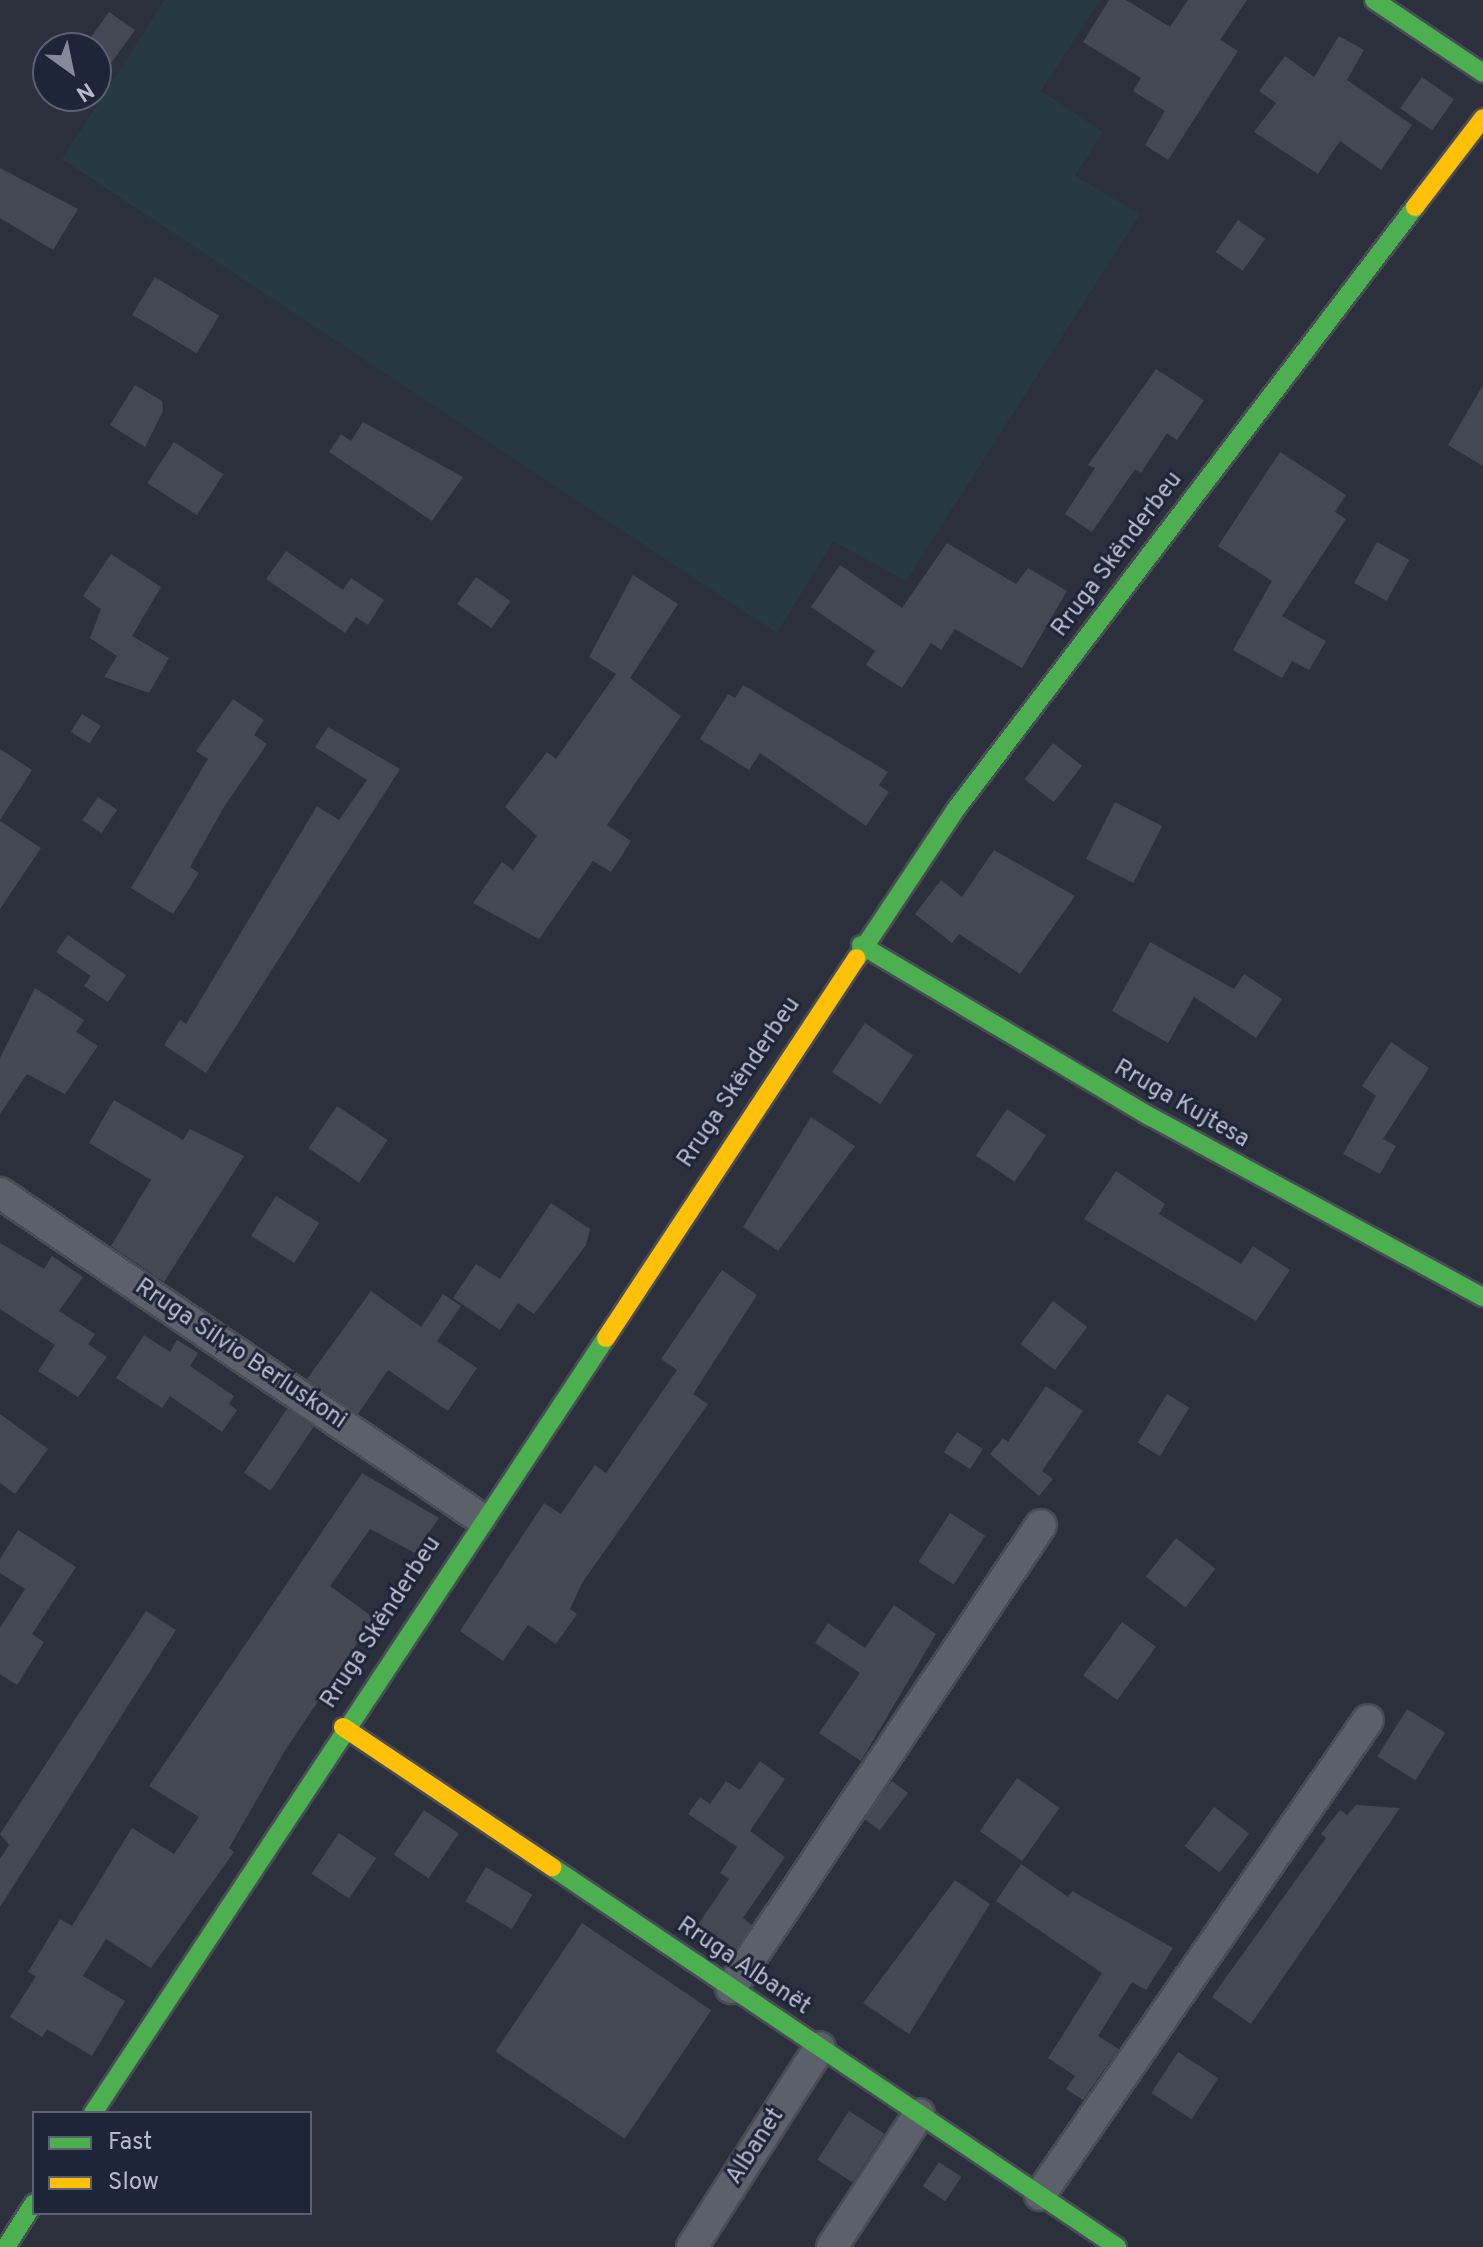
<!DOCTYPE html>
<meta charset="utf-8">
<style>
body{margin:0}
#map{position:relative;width:1483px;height:2247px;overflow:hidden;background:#2b303c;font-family:Overpass,sans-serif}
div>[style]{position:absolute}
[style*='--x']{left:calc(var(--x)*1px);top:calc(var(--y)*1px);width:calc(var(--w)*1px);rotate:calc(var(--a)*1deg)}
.green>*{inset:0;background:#273a43}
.building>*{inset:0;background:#444852;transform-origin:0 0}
.roads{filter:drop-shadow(2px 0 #484c55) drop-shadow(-2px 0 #484c55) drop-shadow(0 2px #484c55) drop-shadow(0 -2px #484c55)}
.street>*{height:30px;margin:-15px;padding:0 15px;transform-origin:15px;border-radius:15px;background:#5c606a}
.fast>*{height:18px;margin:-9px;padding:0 9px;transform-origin:9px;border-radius:9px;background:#4caf50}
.slow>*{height:18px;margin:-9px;padding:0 9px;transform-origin:9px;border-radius:9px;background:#ffc107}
span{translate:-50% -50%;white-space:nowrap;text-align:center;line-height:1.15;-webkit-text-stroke:6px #1e2538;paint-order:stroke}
.street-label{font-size:24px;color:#b6bbcc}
.legend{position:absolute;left:32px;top:2111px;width:280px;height:104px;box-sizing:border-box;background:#1e2538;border:2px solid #5b6173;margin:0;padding:10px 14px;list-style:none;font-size:24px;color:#b6bbcc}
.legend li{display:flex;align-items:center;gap:16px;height:40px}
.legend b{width:40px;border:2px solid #5b6173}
.north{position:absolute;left:32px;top:32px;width:80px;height:80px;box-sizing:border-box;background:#1e2538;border:2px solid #5b6173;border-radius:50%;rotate:147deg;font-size:22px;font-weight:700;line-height:32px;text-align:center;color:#b6bbcc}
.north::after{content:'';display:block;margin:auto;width:28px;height:36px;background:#858a9a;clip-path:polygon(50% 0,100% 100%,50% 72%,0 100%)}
</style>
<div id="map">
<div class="green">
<i style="clip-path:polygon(165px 0,1100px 0,1041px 91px,1103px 132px,1075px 176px,1140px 214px,906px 581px,833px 541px,777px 633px,62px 159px)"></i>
</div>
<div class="building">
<i style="clip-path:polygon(1109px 0,1126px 0,1170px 27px,1188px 0,1247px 0,1220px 40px,1238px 51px,1168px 160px,1145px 145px,1165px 111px,1133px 91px,1141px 78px,1083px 42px)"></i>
<i style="clip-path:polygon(109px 12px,135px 30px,96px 84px,96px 48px,83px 48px)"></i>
<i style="clip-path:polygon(1339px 36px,1364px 50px,1347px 80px,1412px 125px,1381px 170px,1340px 141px,1318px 174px,1254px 132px,1276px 103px,1259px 91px,1285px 56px,1314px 77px)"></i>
<i style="left:1422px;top:77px;width:39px;height:38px;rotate:35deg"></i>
<i style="clip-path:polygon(0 168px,78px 209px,53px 250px,0 218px)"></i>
<i style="left:1238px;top:220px;width:33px;height:39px;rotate:35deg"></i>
<i style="left:155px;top:277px;width:75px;height:44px;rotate:31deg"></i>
<i style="clip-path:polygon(1156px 369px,1204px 400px,1177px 440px,1167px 433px,1141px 473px,1135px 469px,1092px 532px,1065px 514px,1095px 468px,1088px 465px)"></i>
<i style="clip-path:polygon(135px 385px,162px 401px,163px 411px,145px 447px,110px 425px)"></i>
<i style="clip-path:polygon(1483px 385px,1483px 466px,1448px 445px)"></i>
<i style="clip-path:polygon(363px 422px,463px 477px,432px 521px,329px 452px,341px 434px,351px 441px)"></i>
<i style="left:174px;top:442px;width:59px;height:49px;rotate:33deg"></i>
<i style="clip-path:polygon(1280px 452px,1346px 495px,1335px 512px,1346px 519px,1282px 616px,1326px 641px,1309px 670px,1292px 661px,1282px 678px,1233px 650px,1272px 581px,1218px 546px)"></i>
<i style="left:1377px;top:542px;width:37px;height:47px;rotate:29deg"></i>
<i style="clip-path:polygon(947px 543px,1016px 584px,1028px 568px,1067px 591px,1022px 668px,955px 629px,941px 650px,931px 643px,902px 688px,866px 665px,875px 651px,811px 607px,840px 565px,902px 608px)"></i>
<i style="clip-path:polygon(286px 551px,343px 590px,351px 578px,384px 600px,368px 625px,356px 617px,345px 633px,266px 579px)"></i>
<i style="clip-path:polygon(111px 554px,161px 587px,132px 636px,169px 658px,149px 693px,104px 677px,117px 656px,90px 638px,101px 609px,83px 596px)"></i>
<i style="clip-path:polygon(633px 575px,678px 604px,630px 678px,681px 716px,607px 825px,631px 841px,611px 872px,593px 861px,539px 939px,473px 903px,502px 862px,513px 870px,537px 836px,505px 807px,547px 752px,556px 759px,616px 674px,589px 657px)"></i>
<i style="left:476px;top:577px;width:42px;height:33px;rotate:35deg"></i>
<i style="clip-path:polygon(743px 685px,888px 772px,879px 785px,889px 792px,866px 826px,760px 753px,749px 770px,700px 739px,728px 694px,735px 698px)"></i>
<i style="clip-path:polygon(233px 699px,264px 720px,254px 735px,267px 744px,224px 807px,190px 867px,199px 873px,173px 914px,131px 888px,208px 759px,196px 751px)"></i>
<i style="left:82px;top:714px;width:22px;height:21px;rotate:32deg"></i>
<i style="clip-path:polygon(328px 727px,400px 769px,206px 1073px,164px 1045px,180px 1020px,186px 1024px,317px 806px,339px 820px,367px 780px,315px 747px)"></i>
<i style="left:1053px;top:743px;width:37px;height:46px;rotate:38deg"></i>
<i style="clip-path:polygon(0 749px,32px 770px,0 820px)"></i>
<i style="left:98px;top:797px;width:23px;height:28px;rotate:34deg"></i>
<i style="left:1115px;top:802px;width:53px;height:64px;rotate:27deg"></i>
<i style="clip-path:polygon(0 821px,41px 848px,0 909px)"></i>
<i style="clip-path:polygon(994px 850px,1075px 896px,1020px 974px,959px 934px,952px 943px,915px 914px,941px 880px,962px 897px)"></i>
<i style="clip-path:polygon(68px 935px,126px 975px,108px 1002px,84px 986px,91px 976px,56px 952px)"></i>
<i style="clip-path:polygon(1150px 942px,1234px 989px,1244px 974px,1282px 999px,1256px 1038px,1194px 997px,1168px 1043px,1112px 1011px)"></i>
<i style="clip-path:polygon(35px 988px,84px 1020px,76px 1032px,98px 1046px,65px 1094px,27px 1074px,0 1114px,0 1058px)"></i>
<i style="left:865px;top:1023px;width:58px;height:59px;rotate:34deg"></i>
<i style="clip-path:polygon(1391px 1042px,1429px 1068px,1383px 1139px,1396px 1146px,1380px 1174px,1343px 1154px,1376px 1096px,1362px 1086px)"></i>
<i style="clip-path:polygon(114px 1100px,183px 1140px,190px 1129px,244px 1156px,164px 1282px,111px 1246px,151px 1180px,89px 1143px)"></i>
<i style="left:337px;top:1106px;width:61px;height:51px;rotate:34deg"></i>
<i style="left:1007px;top:1109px;width:47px;height:56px;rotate:34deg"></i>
<i style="clip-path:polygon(811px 1117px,855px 1146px,778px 1251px,743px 1227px)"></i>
<i style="clip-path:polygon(1116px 1171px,1165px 1204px,1159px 1214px,1241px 1264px,1253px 1246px,1290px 1270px,1256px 1321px,1084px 1219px)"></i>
<i style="left:276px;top:1196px;width:51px;height:47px;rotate:32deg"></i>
<i style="clip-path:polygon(551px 1203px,590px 1229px,586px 1245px,534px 1314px,518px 1303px,500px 1330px,453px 1298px,476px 1264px,500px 1279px)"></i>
<i style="clip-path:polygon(0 1243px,44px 1269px,52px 1256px,83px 1277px,59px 1311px,95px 1334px,88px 1344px,107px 1357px,78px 1397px,38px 1371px,55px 1345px,0 1309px)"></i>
<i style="clip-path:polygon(722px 1270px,757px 1295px,693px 1394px,708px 1404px,582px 1583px,570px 1609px,577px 1614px,556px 1644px,528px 1625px,503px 1661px,460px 1631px,544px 1503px,561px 1514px,595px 1465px,606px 1473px,677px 1370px,661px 1359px)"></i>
<i style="clip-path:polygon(371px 1291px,421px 1327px,443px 1294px,461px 1306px,437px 1341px,477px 1368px,448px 1411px,388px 1370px,358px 1414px,307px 1379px)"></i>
<i style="left:1053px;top:1301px;width:43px;height:54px;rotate:37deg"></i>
<i style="clip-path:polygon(144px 1335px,170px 1352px,177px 1340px,198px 1353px,190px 1366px,234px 1396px,229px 1404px,237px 1410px,222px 1432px,170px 1396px,162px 1408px,116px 1378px)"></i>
<i style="clip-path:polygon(1046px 1386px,1083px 1411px,1042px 1471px,1053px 1479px,1039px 1496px,990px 1454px,1003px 1438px,1008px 1442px)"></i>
<i style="left:1167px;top:1394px;width:26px;height:57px;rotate:31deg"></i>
<i style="left:287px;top:1409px;width:32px;height:77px;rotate:34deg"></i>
<i style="clip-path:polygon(0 1414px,48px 1449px,15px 1494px,0 1483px)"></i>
<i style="left:957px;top:1432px;width:31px;height:24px;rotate:33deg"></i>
<i style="clip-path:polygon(362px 1473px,439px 1518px,415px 1553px,370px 1529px,330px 1586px,374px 1618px,286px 1749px,229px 1848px,234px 1852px,151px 1968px,106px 1939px,83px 1976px,125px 2001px,92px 2056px,47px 2029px,42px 2037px,10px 2017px,36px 1976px,28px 1972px,60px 1919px,72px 1926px,132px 1828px,174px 1854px,199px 1817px,149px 1786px)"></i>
<i style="left:950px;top:1513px;width:42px;height:58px;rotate:33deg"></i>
<i style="clip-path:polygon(18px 1530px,76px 1567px,32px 1634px,44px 1642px,17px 1685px,0 1674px,0 1628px,25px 1589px,0 1573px,0 1559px)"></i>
<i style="left:1176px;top:1538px;width:50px;height:49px;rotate:38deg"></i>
<i style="clip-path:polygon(894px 1605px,936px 1634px,861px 1761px,819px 1733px,860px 1673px,815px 1643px,828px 1623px,865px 1648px)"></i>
<i style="clip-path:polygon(146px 1611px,176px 1630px,0 1907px,0 1859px,9px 1845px,0 1834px)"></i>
<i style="left:1122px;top:1622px;width:42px;height:66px;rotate:36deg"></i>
<i style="left:1407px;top:1709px;width:45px;height:56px;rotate:32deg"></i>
<i style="clip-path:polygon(760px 1761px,785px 1779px,750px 1831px,785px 1857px,743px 1918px,752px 1925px,730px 1957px,693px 1932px,729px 1879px,720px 1873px,737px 1847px,688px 1814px,700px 1797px,710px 1804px,726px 1781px,740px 1790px)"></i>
<i style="left:1017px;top:1778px;width:52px;height:65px;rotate:35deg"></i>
<i style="left:892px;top:1781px;width:20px;height:47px;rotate:37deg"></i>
<i style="clip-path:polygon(1356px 1805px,1400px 1808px,1251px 2024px,1212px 1997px,1326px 1838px,1321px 1834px,1340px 1810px,1347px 1815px)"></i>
<i style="left:1214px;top:1807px;width:44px;height:49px;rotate:37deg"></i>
<i style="left:424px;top:1810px;width:42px;height:54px;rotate:34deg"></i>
<i style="left:339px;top:1833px;width:45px;height:49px;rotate:34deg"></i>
<i style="clip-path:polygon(1021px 1864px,1068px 1897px,1072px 1891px,1173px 1948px,1146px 1990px,1132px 1982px,1098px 2036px,1119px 2049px,1083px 2100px,1066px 2089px,1075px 2076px,1048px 2058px,1102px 1973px,996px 1901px)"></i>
<i style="left:486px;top:1867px;width:54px;height:40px;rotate:31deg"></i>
<i style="clip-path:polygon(955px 1880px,990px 1904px,909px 2034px,863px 2003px)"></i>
<i style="left:582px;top:1923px;width:156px;height:155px;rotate:34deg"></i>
<i style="left:1178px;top:2052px;width:48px;height:49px;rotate:33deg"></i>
<i style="left:849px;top:2111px;width:42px;height:58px;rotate:33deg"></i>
<i style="left:939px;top:2162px;width:27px;height:29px;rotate:34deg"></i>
</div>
<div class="roads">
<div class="street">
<i style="--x:0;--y:1193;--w:580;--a:34.1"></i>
<i style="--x:731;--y:1988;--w:557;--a:-56.2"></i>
<i style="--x:1040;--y:2195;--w:577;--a:-55.37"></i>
<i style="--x:692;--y:2247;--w:237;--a:-57.4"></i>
<i style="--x:832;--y:2247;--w:159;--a:-56.8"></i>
</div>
<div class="fast">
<i style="--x:1374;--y:0;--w:131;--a:33.8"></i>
<i style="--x:861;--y:945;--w:337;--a:30.7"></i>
<i style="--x:1151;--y:1117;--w:378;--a:28.5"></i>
<i style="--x:857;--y:958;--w:179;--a:-56.4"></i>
<i style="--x:956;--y:809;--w:757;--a:-52.68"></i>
<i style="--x:552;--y:1867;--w:681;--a:33.92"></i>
<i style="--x:93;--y:2113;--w:929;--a:-56.5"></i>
<i style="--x:6;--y:2247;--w:52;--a:-57.5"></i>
</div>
<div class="slow">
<i style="--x:1415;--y:207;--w:112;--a:-52.6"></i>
<i style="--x:606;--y:1338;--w:455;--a:-56.6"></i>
<i style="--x:343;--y:1727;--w:252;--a:33.8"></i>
</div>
</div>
<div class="street-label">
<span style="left:1118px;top:555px;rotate:-53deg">Rruga Skënderbeu</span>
<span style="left:740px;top:1083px;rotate:-56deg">Rruga Skënderbeu</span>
<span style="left:1181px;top:1105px;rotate:30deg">Rruga Kujtesa</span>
<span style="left:240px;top:1355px;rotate:34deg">Rruga Silvio Berluskoni</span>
<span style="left:382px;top:1623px;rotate:-57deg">Rruga Skënderbeu</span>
<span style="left:743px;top:1967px;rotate:34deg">Rruga Albanët</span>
<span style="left:756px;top:2147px;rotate:-57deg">Albanet</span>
</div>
<ul class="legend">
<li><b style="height:10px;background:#4caf50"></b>Fast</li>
<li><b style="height:10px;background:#ffc107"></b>Slow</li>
</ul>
<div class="north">N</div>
</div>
